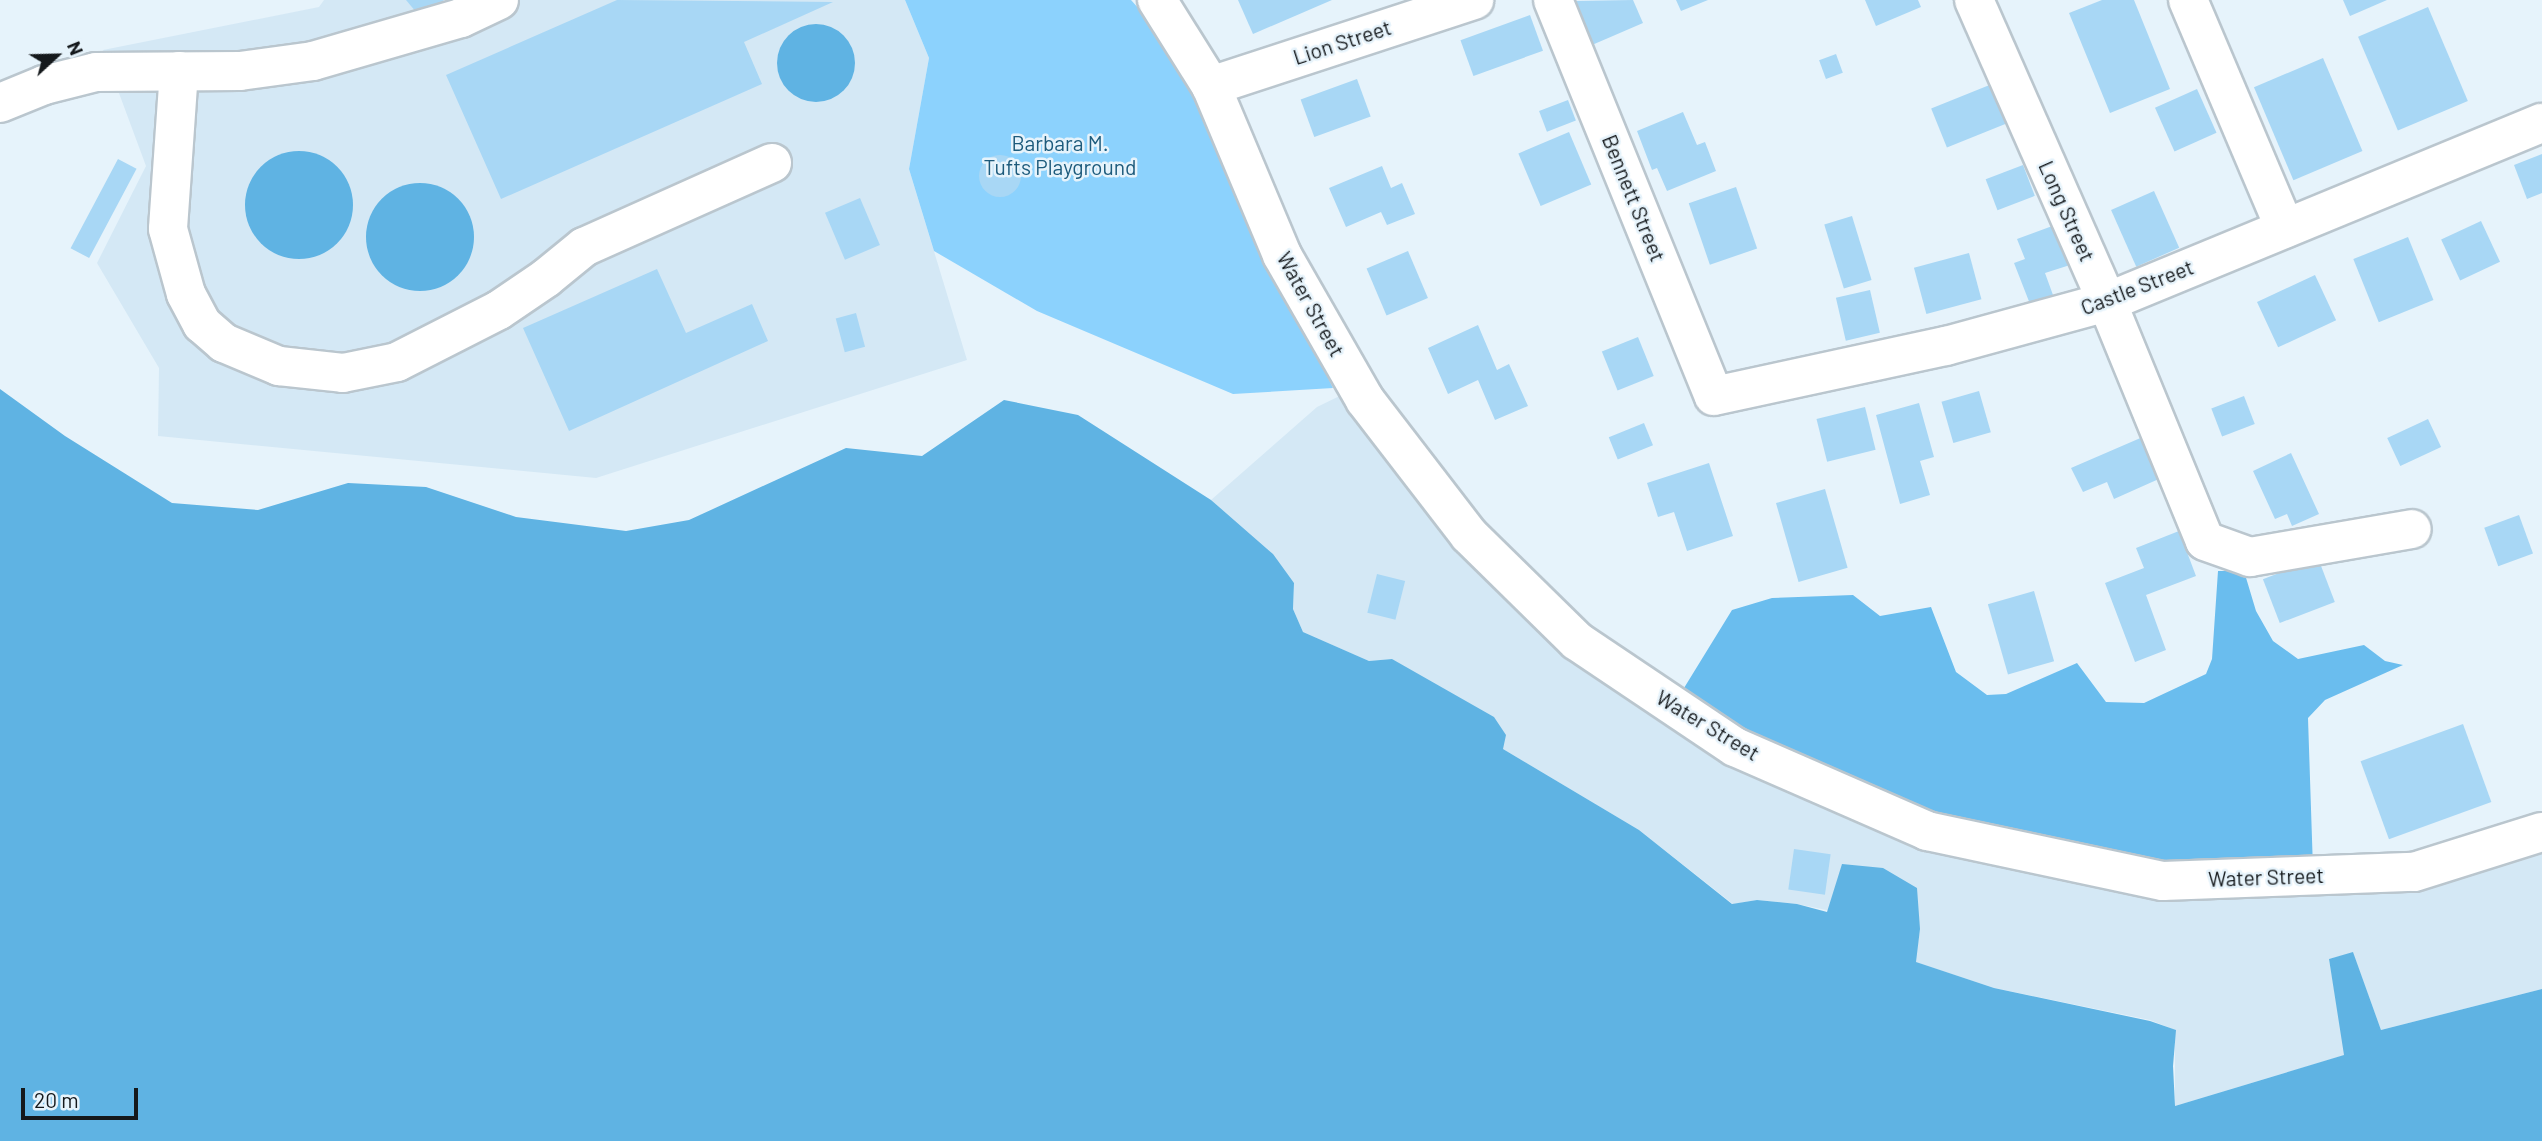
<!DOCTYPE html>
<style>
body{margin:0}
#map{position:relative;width:2542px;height:1141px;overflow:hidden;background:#e6f3fb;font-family:Barlow,sans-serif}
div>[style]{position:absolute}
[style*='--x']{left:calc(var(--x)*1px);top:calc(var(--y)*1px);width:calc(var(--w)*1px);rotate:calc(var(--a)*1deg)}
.built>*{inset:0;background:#d4e8f5}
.green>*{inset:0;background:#8cd2fd}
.forest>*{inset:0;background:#6abdee}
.water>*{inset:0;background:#5fb3e3}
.round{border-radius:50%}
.building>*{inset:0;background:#a8d7f5;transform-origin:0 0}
.roads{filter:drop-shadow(2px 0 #bac6ce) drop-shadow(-2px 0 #bac6ce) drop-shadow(0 2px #bac6ce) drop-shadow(0 -2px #bac6ce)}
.minor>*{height:38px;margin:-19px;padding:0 19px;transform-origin:19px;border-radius:19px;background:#fff}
span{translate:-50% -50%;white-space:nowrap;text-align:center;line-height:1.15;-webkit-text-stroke:5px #e6f3fb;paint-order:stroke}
.street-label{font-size:21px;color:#15191c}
.park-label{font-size:21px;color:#1d5b7c}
.north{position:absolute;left:21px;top:21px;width:70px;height:70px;-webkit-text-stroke:5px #e6f3fb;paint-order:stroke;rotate:68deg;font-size:19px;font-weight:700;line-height:28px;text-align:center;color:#15191c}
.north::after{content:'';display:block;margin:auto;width:24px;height:32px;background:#15191c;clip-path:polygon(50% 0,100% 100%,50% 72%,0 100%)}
.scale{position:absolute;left:21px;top:1088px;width:117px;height:32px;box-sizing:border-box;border:4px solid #15191c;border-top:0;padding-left:9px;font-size:21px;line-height:24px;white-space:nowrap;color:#15191c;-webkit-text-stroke:5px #e6f3fb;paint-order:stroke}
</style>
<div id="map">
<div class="built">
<i style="clip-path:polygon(324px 0,905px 0,929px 58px,909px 169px,967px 360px,596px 478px,158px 436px,159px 368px,97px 263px,146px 166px,103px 50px,319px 7px)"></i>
<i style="clip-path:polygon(1356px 388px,1576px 638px,1930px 831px,2391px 869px,2542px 828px,2542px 989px,2381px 1030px,2353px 953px,2329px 959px,2345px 1055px,2175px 1106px,2175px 1030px,2150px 1020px,1994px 988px,1915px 962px,1920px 929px,1797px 904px,1757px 900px,1733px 904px,1639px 830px,1503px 749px,1392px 659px,1369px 661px,1303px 632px,1293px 609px,1294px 583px,1211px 500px,1317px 407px)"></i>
</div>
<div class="green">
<i style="clip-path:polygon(905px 0,1131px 0,1167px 40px,1333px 388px,1233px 394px,1037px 311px,934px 251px,909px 169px,929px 58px)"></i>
</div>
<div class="forest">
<i style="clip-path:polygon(2218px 571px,2244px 571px,2256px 611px,2273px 641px,2298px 659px,2364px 645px,2385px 661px,2403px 665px,2325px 700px,2308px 718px,2313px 869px,2300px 872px,2015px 850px,1676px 701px,1732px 610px,1772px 598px,1853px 595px,1880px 616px,1931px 607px,1956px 672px,1987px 695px,2006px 694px,2077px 663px,2106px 702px,2144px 703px,2206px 674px,2212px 659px)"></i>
</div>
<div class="water">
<i class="round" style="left:777px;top:24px;width:78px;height:78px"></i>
<i class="round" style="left:245px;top:151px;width:108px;height:108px"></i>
<i class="round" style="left:366px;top:183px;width:108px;height:108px"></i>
<i style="clip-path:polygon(0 389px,65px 436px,172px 503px,258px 510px,348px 483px,426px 487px,516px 517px,626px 531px,689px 520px,846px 448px,922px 456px,1004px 400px,1078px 415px,1211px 500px,1273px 554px,1294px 583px,1293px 609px,1303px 632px,1369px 661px,1392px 659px,1494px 717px,1506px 735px,1503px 749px,1639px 830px,1732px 904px,1757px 900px,1797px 904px,1827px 912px,1842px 864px,1883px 868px,1917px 888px,1920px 929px,1916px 962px,1994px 988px,2150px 1021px,2176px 1030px,2173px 1066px,2175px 1106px,2344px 1055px,2329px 959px,2353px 952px,2381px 1030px,2542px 989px,2542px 1141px,0 1141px)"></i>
</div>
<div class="building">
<i style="clip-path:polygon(406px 0,444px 0,421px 18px)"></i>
<i style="clip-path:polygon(617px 0,833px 2px,744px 42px,762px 84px,501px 199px,446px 75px)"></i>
<i style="clip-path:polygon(1238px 0,1332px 0,1253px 34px)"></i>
<i style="clip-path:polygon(1633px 0,1643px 23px,1592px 45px,1574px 1px)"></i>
<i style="clip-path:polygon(1676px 0,1708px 0,1681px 11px)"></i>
<i style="clip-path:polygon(1865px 0,1918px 0,1921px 7px,1876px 26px)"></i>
<i style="clip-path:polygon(2102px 0,2134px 0,2170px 89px,2110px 113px,2069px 13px)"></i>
<i style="clip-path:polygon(2343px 0,2387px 0,2350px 16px)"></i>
<i style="left:2428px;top:7px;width:102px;height:76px;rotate:67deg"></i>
<i style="left:1530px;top:15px;width:38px;height:74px;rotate:70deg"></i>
<i style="left:1836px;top:54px;width:20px;height:18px;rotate:70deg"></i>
<i style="left:2323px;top:58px;width:101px;height:75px;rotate:67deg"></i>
<i style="left:1357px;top:79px;width:40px;height:60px;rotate:70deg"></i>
<i style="left:1997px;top:82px;width:42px;height:71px;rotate:68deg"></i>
<i style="left:2197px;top:89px;width:48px;height:46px;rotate:66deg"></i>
<i style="left:1568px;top:100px;width:22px;height:31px;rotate:69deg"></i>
<i style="clip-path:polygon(1683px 112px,1697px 145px,1705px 142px,1716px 171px,1667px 191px,1657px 168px,1652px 170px,1637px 131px)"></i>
<i style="left:1569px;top:132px;width:57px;height:55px;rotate:67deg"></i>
<i style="clip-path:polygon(2542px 154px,2542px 193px,2527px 199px,2514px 165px)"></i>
<i class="round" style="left:979px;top:155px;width:42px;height:42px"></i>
<i style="left:118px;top:159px;width:21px;height:101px;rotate:28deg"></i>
<i style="left:2023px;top:165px;width:33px;height:40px;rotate:69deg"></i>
<i style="clip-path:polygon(1382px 166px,1391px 188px,1402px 183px,1415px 214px,1387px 225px,1381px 212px,1346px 227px,1329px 188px)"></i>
<i style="left:1736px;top:187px;width:65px;height:50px;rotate:71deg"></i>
<i style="left:2154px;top:191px;width:62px;height:47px;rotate:66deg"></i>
<i style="left:860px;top:198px;width:51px;height:38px;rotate:67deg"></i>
<i style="left:1852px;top:216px;width:67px;height:29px;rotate:73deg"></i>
<i style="left:2481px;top:221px;width:45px;height:44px;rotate:65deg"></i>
<i style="clip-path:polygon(2055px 225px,2070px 265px,2045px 273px,2053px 295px,2030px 304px,2014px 263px,2025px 259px,2017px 239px)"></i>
<i style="left:2408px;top:237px;width:68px;height:59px;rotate:68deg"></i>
<i style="left:1408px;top:251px;width:51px;height:45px;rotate:67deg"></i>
<i style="left:1969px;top:253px;width:48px;height:57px;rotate:75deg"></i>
<i style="clip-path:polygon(657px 269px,686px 333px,752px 304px,768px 341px,569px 431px,523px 328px)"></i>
<i style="left:2315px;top:275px;width:50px;height:64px;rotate:65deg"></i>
<i style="left:1870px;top:290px;width:44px;height:35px;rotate:77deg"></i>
<i style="left:856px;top:313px;width:35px;height:21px;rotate:75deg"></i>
<i style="clip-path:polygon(1478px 325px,1497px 370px,1509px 364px,1528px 406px,1495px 420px,1478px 380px,1448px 394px,1428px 348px)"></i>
<i style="left:1638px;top:337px;width:42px;height:39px;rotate:68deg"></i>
<i style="left:1979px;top:391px;width:43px;height:39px;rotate:74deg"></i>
<i style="left:2244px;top:396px;width:30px;height:35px;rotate:69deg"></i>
<i style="clip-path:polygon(1919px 403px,1934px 457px,1920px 461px,1930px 495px,1900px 504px,1876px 415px)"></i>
<i style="left:1865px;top:407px;width:44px;height:50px;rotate:76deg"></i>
<i style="left:2428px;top:419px;width:31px;height:45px;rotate:65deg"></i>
<i style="left:1644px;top:423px;width:24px;height:38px;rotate:68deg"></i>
<i style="clip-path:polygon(2152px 433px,2170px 474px,2114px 499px,2107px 482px,2083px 492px,2071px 468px)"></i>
<i style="clip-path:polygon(2291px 453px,2319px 514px,2292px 526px,2287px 514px,2275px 519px,2253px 471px)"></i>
<i style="clip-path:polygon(1709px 463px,1733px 536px,1687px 551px,1674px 512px,1658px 517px,1647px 483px)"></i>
<i style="left:1825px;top:489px;width:82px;height:51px;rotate:74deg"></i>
<i style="left:2519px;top:515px;width:41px;height:37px;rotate:70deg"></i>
<i style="clip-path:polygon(2179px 531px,2196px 576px,2146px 595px,2166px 650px,2135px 662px,2105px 583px,2144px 568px,2136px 548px)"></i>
<i style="left:2318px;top:558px;width:47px;height:59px;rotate:69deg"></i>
<i style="left:1377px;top:574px;width:29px;height:40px;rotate:14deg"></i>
<i style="left:2034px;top:591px;width:73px;height:48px;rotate:74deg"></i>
<i style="left:2463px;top:724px;width:83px;height:109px;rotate:70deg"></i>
<i style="left:1794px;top:849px;width:37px;height:41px;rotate:8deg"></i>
</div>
<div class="roads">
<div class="minor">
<i style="--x:1157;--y:0;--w:102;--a:57.9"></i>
<i style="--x:1211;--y:86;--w:183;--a:67.2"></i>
<i style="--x:1282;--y:255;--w:167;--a:60.2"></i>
<i style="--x:1365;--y:400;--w:170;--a:52.4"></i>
<i style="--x:1469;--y:535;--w:151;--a:44.5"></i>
<i style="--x:1577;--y:641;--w:190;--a:33.9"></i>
<i style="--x:1735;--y:747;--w:210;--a:23.6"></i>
<i style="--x:1927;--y:831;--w:241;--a:12"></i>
<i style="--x:2163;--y:881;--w:251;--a:-2.1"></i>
<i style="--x:2414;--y:872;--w:134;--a:-17.4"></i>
<i style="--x:1553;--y:0;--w:427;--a:67.9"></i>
<i style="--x:1714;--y:396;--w:237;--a:-12.2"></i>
<i style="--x:1946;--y:346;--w:167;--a:-15.3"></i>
<i style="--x:2107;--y:302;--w:470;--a:-22.4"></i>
<i style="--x:1974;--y:0;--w:330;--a:66.2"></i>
<i style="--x:2107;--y:302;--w:258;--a:67.7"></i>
<i style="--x:2205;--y:541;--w:48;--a:19.6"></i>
<i style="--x:2250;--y:557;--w:164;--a:-9.8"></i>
<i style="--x:2188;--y:0;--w:248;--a:67"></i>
<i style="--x:179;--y:71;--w:158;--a:94"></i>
<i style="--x:168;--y:229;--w:67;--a:74.5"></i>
<i style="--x:186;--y:294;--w:34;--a:62"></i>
<i style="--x:202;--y:324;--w:29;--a:41"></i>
<i style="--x:224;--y:343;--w:60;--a:22.7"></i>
<i style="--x:279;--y:366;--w:64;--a:6.2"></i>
<i style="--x:343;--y:373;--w:55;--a:-11.5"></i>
<i style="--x:397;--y:362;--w:114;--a:-27"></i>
<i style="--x:499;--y:310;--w:57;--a:-34.2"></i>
<i style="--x:546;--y:278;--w:49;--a:-39.2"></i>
<i style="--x:584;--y:247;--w:206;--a:-24.1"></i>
<i style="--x:1211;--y:86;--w:277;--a:-18.1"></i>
<i style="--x:0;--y:103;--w:48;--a:-22.2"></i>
<i style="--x:44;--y:85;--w:54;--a:-14"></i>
<i style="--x:96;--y:72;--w:144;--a:-0.4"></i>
<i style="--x:240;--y:71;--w:74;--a:-7.8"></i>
<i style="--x:313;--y:61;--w:154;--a:-16.2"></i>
<i style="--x:461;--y:18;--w:42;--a:-25.3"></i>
</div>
</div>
<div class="street-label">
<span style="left:1342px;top:42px;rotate:-18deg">Lion Street</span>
<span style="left:1634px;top:198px;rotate:68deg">Bennett Street</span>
<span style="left:2067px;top:211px;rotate:66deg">Long Street</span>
<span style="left:2137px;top:287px;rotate:-21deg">Castle Street</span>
<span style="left:1311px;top:304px;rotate:61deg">Water Street</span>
<span style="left:1708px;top:725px;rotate:31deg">Water Street</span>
<span style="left:2266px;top:877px;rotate:-2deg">Water Street</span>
</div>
<div class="park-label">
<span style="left:1060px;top:155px">Barbara M.<br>Tufts Playground</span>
</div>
<div class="north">N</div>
<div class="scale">20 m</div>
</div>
